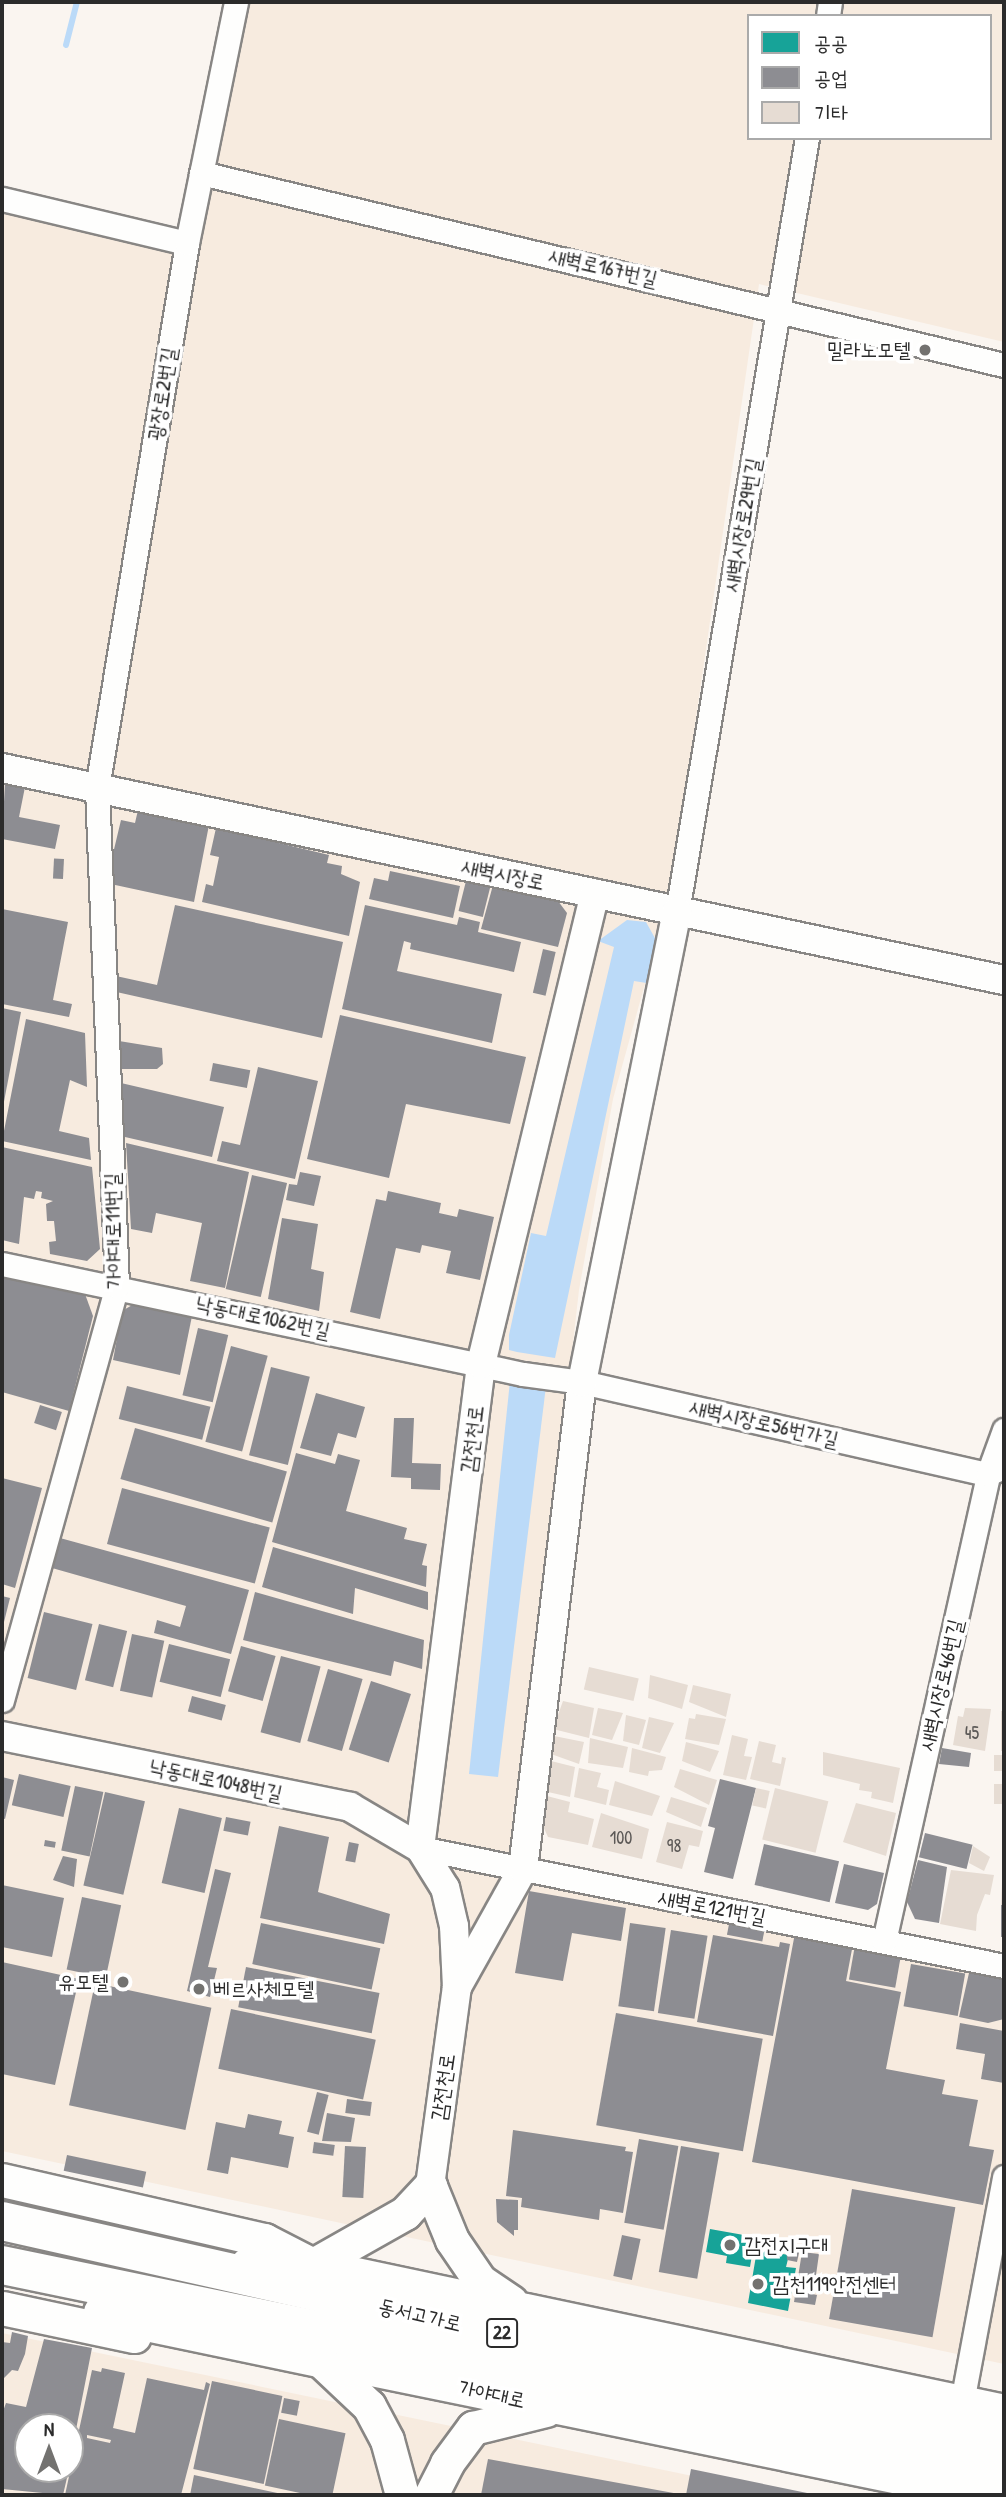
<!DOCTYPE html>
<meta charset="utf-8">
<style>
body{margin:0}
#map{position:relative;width:1006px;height:2497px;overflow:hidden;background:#faf5f0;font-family:"Patrick Hand","Poor Story",sans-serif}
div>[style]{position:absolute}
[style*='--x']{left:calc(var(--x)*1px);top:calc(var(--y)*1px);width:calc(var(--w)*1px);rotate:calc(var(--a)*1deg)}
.built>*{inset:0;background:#f7ebdf}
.water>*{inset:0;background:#bbdaf8}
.public>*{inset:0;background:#17a398}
.industry>*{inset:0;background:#8d8d92;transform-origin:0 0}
.stream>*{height:6px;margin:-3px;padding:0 3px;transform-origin:3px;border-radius:3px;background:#bbdaf8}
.building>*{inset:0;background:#e6dcd3;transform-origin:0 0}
.roads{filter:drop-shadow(2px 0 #888684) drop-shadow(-2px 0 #888684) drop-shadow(0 2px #888684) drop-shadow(0 -2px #888684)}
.minor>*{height:23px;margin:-11.5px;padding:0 11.5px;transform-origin:11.5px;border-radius:11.5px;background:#fefefd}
.tertiary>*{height:28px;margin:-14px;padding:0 14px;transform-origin:14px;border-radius:14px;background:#fefefd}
.secondary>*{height:33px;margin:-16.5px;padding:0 16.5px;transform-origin:16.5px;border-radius:16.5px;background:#fefefd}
.trunk>*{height:38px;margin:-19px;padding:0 19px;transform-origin:19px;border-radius:19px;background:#fefefd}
.dots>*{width:19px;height:19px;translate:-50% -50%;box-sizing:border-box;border:4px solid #fff;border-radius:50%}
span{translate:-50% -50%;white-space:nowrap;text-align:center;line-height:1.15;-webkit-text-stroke:7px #fff;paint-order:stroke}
.number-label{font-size:18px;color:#5b5856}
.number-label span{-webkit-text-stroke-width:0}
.shield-label span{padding:2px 5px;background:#fff;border:2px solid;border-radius:5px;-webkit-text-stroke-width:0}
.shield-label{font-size:19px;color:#2b2b2b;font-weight:700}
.street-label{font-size:21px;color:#2b2b2b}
.poi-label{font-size:21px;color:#2b2b2b}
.right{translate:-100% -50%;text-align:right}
.left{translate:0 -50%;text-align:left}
.frame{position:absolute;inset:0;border:4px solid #2b2b2b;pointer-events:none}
.legend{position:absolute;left:747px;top:14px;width:245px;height:126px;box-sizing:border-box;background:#fff;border:2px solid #aaa;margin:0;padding:9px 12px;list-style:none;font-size:21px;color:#2b2b2b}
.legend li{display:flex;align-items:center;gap:14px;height:35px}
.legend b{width:35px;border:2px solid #aaa}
.north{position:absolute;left:14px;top:2413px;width:70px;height:70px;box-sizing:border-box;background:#fff;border:2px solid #aaa;border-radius:50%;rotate:0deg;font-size:19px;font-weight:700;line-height:28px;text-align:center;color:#2b2b2b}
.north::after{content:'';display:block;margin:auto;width:24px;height:32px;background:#737270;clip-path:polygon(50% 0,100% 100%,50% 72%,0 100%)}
</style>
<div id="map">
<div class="built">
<i style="clip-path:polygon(evenodd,243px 2px,1004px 2px,1004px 342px,759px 284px,671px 890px,613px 1099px,579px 1290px,530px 1717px,512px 1816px,530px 1884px,1004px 1977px,1004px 2364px,2px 2151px,2px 210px,197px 252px,243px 2px,749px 16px,990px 16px,990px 138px,749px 138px,749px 16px)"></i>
<i style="clip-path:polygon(evenodd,2px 2333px,784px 2495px,2px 2495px,2px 2333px,28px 2427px,70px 2427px,70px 2469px,28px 2469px,28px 2427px)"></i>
</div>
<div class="water">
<i style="clip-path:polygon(627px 920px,646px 922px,661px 949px,653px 984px,634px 981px,555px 1358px,517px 1352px,509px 1350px,509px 1335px,531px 1233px,546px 1236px,614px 947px,598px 941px)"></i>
<i style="clip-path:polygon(510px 1381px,546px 1386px,498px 1777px,469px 1774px)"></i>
</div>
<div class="public">
<i style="clip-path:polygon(710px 2229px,755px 2237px,750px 2267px,726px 2263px,727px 2256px,706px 2252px)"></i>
<i style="clip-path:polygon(757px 2250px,789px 2255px,786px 2267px,796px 2268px,788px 2311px,748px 2303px)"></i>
</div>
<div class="industry">
<i style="clip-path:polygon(5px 783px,25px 787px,19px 817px,60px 825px,55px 849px,2px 839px)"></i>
<i style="clip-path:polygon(138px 810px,209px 825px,194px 902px,106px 883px,121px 820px,135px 823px)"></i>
<i style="clip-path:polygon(216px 828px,329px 855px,327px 863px,342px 866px,341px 874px,360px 882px,349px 936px,202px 902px,206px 884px,213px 886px,219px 857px,210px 855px)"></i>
<i style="left:64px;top:859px;width:20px;height:10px;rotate:93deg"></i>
<i style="clip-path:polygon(390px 871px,460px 886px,453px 918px,369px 899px,374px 878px,388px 881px)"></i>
<i style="left:467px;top:877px;width:25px;height:35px;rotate:14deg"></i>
<i style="clip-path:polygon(493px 885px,558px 901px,567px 913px,558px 947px,481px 929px)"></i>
<i style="clip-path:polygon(175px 905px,343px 942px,322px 1038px,112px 991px,116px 976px,157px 985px)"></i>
<i style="clip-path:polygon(365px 905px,457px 925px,459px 917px,480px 922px,478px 932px,521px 942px,514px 972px,410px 949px,411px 943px,404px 941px,397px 971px,502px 994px,492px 1043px,342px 1009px)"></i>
<i style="clip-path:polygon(2px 909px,68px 922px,53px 1000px,72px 1004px,69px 1017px,2px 1004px)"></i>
<i style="left:543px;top:949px;width:13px;height:45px;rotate:13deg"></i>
<i style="clip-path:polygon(2px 1008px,21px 1012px,3px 1107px,2px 1107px)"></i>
<i style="clip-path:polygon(340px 1015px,526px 1057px,510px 1124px,406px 1104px,389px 1178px,307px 1159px)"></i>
<i style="clip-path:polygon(26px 1019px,85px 1033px,87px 1087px,70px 1080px,59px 1131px,89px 1138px,91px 1160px,2px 1141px)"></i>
<i style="clip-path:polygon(119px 1041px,162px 1048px,163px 1064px,157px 1069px,121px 1069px)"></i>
<i style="left:213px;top:1063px;width:38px;height:18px;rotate:11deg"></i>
<i style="clip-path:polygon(258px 1067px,318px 1081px,295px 1179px,217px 1161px,222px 1141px,240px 1145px)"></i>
<i style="clip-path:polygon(121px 1083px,224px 1107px,212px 1157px,125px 1137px)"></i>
<i style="clip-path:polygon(126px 1143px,249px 1172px,225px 1288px,190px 1281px,202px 1223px,156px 1213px,152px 1233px,131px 1229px)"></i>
<i style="clip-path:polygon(2px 1147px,92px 1167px,100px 1249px,87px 1261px,50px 1254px,49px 1242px,56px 1241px,54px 1221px,47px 1221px,46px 1204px,53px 1201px,41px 1198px,42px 1192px,36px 1191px,34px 1199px,24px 1197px,19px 1244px,2px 1240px)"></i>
<i style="clip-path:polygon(300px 1172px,321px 1176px,314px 1206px,286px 1200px,289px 1184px,297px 1185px)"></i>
<i style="left:252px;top:1175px;width:36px;height:117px;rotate:13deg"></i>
<i style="clip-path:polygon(388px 1191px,441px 1203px,439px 1213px,457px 1217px,459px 1209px,494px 1217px,480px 1280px,446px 1273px,451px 1251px,422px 1245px,420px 1253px,396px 1248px,380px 1319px,350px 1312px,376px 1199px,386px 1201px)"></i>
<i style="clip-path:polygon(282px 1218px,318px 1224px,311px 1269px,324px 1272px,319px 1311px,268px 1299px)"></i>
<i style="clip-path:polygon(2px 1275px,85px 1294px,93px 1316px,69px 1411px,2px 1392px)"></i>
<i style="clip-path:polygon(134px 1304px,192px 1316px,180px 1375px,113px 1360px,122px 1311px)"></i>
<i style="left:198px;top:1328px;width:31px;height:69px;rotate:13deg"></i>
<i style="left:231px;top:1346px;width:38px;height:99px;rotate:15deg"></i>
<i style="left:271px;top:1367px;width:40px;height:91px;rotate:14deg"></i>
<i style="left:127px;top:1386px;width:86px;height:34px;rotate:14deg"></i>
<i style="clip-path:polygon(316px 1393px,365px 1407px,356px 1438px,338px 1433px,331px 1456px,300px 1448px)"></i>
<i style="left:40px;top:1405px;width:23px;height:19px;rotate:18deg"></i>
<i style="clip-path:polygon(394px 1418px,414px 1418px,412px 1463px,441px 1464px,440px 1490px,411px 1489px,411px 1478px,391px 1477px)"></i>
<i style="left:135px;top:1428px;width:158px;height:53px;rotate:16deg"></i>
<i style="clip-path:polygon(296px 1453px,335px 1464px,338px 1454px,360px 1460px,346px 1511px,407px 1528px,404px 1539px,427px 1544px,422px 1565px,427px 1566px,426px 1587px,272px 1542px)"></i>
<i style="clip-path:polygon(2px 1478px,42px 1488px,15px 1588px,2px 1584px)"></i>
<i style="left:122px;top:1488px;width:153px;height:58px;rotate:15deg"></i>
<i style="clip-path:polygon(60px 1538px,249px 1590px,231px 1654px,154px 1633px,157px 1620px,180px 1627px,186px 1606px,52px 1568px)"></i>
<i style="clip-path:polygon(273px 1547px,428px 1592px,428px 1610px,355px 1588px,353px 1614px,262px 1587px)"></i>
<i style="clip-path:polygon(255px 1592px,424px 1640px,422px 1669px,394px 1661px,391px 1676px,243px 1640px)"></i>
<i style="clip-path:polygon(2px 1596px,10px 1598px,3px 1626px,2px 1626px)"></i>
<i style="left:44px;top:1612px;width:50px;height:68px;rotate:14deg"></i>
<i style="left:99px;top:1624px;width:29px;height:58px;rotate:14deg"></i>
<i style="left:132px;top:1634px;width:33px;height:58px;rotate:12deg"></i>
<i style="left:169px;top:1644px;width:63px;height:39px;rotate:14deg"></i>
<i style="left:241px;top:1646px;width:36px;height:47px;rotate:16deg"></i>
<i style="left:281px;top:1656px;width:41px;height:79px;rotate:15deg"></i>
<i style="left:328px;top:1669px;width:36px;height:75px;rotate:16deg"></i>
<i style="left:371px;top:1681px;width:42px;height:72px;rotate:18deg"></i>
<i style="left:192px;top:1696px;width:35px;height:16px;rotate:15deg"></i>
<i style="clip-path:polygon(942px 1748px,971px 1753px,969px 1767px,939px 1764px)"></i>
<i style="left:19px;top:1774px;width:53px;height:32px;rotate:13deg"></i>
<i style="clip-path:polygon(2px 1777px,14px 1780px,5px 1819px,2px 1818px)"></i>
<i style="clip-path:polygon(720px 1779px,756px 1788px,733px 1879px,704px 1872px,715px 1828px,708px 1826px)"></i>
<i style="left:75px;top:1786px;width:29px;height:66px;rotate:12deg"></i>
<i style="left:105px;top:1792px;width:41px;height:96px;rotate:13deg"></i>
<i style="left:179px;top:1808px;width:44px;height:77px;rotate:13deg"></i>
<i style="left:226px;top:1817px;width:25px;height:14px;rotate:11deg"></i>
<i style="clip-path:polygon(279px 1826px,329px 1837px,318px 1892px,390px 1914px,384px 1944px,260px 1918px)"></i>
<i style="left:925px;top:1833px;width:49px;height:25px;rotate:14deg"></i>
<i style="left:45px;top:1840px;width:11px;height:6px;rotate:10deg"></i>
<i style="left:349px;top:1842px;width:10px;height:19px;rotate:11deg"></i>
<i style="left:764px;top:1844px;width:77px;height:42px;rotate:13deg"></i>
<i style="clip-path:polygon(63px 1856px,77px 1859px,74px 1887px,53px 1880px)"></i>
<i style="clip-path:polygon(918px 1860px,947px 1867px,939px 1923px,915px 1919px,907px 1902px)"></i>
<i style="clip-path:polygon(844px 1864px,884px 1873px,877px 1904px,868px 1910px,835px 1903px)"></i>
<i style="clip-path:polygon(215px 1869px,231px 1873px,208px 1967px,217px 1968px,210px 1997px,187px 1991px)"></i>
<i style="clip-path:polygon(2px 1885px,64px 1898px,52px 1957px,2px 1947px)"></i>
<i style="clip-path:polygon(529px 1891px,626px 1908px,621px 1941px,572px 1933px,563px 1981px,515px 1973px)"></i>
<i style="left:82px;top:1897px;width:40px;height:74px;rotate:12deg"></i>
<i style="left:1001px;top:1905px;width:3px;height:32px"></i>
<i style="left:730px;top:1919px;width:36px;height:16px;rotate:11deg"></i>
<i style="left:261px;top:1923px;width:122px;height:42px;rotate:12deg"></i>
<i style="left:630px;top:1923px;width:36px;height:84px;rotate:8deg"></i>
<i style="left:671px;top:1930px;width:37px;height:84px;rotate:9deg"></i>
<i style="clip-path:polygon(795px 1933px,853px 1944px,846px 1981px,901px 1992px,886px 2069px,945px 2080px,942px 2094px,978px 2100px,969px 2146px,994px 2150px,983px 2205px,752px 2162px)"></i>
<i style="clip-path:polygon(713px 1935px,779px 1947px,780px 1942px,790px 1944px,773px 2036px,697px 2022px)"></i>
<i style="left:855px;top:1945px;width:47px;height:35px;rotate:10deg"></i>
<i style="clip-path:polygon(2px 1962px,79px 1979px,55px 2085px,2px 2074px)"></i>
<i style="left:911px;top:1964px;width:55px;height:43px;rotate:10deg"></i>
<i style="left:246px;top:1967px;width:136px;height:41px;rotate:11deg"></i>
<i style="clip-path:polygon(969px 1973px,1004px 1980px,1004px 2019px,988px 2023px,959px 2017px)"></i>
<i style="left:95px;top:1983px;width:119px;height:125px;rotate:12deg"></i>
<i style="left:231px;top:2009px;width:148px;height:61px;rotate:12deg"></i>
<i style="left:616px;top:2013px;width:149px;height:114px;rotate:10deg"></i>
<i style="clip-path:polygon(960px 2023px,1004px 2031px,1004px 2083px,981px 2079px,985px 2054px,956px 2049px)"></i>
<i style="left:317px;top:2092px;width:12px;height:41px;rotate:14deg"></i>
<i style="left:347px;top:2099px;width:25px;height:14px;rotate:7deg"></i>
<i style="clip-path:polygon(327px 2113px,355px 2118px,351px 2142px,322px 2141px)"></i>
<i style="clip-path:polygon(248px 2114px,282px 2121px,279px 2134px,294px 2137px,288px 2168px,231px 2157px,228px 2174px,207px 2170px,216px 2122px,245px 2128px)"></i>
<i style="clip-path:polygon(513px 2130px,626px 2147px,625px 2151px,633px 2152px,623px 2213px,600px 2209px,599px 2220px,521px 2207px,522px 2198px,506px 2196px)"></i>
<i style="left:639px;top:2139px;width:40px;height:85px;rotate:10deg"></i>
<i style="left:314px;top:2142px;width:21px;height:11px;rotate:8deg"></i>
<i style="left:345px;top:2146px;width:21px;height:51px;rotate:3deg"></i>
<i style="left:681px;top:2146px;width:39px;height:128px;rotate:10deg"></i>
<i style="left:67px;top:2155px;width:81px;height:16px;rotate:12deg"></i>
<i style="left:852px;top:2189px;width:105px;height:132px;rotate:10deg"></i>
<i style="clip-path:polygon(496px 2199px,518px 2200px,518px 2230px,514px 2230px,514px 2236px,497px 2222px)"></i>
<i style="left:622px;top:2235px;width:19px;height:42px;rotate:12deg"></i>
<i style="clip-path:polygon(786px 2246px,800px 2248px,797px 2262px,787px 2260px)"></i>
<i style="clip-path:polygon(802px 2252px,819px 2254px,814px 2289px,808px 2287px,807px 2293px,817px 2295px,815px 2305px,794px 2302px)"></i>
<i style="clip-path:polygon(12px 2332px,28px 2336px,25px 2354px,18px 2371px,12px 2370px,2px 2380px,2px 2342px,10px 2343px)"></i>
<i style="clip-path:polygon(44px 2339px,92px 2348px,71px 2455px,70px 2427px,28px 2427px,28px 2469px,69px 2469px,63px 2495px,2px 2489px,2px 2414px,6px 2403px,26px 2407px)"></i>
<i style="clip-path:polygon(evenodd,102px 2368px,125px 2373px,113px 2428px,135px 2433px,147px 2378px,204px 2390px,206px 2382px,210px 2384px,181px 2495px,65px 2495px,92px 2370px,101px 2372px,102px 2368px,87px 2435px,111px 2440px,110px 2443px,87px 2438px,87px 2435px)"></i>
<i style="left:212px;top:2381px;width:72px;height:90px;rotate:12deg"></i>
<i style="left:284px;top:2398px;width:16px;height:15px;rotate:11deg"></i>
<i style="left:279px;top:2419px;width:68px;height:68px;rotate:12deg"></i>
<i style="clip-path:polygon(488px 2459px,679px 2494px,679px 2495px,481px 2495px)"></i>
<i style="clip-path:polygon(691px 2469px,812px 2494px,812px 2495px,686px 2495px)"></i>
<i style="clip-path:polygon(194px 2475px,282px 2494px,282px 2495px,190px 2495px)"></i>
</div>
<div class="stream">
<i style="--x:66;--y:45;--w:44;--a:-75.7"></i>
</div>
<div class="building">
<i style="left:589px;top:1667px;width:51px;height:23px;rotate:13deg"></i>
<i style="clip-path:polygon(650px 1675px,688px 1685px,682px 1709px,648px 1698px)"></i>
<i style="clip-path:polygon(693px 1685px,731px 1694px,726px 1717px,689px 1702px)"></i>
<i style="clip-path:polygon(563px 1701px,594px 1708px,589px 1738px,553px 1729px)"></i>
<i style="clip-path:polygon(598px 1708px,623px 1713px,612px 1740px,592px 1735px)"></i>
<i style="clip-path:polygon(965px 1708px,991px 1709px,985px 1751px,953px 1745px,958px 1716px,963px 1717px)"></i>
<i style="left:1001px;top:1711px;width:3px;height:40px"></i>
<i style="clip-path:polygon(696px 1714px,726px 1719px,719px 1745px,685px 1739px,689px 1718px,695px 1719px)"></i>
<i style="clip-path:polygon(626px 1715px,646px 1720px,639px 1745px,623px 1741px)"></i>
<i style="clip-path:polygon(649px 1717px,674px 1723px,660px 1753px,642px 1748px)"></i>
<i style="clip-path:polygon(732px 1735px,748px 1739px,744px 1756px,752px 1757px,746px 1780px,723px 1775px)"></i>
<i style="clip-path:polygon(554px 1736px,584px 1742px,579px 1764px,551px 1754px)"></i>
<i style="clip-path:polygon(590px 1738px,628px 1747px,623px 1768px,588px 1763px)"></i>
<i style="clip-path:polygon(759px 1741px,776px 1745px,772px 1762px,781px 1764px,782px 1757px,786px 1758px,780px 1786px,750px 1779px)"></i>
<i style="clip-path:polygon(686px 1742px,719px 1751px,710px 1772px,682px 1761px)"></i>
<i style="clip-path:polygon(632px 1748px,666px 1757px,662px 1770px,649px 1771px,648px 1776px,629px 1772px)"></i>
<i style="clip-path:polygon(823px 1752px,900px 1768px,893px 1803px,871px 1798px,872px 1792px,859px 1790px,860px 1784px,823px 1775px)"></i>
<i style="left:994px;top:1755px;width:10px;height:16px"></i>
<i style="clip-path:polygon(551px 1761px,575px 1767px,570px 1797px,548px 1792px)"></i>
<i style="clip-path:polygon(579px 1768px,601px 1773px,597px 1787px,609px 1790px,606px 1805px,574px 1797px)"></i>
<i style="clip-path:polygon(680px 1769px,717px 1780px,709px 1805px,674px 1787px)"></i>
<i style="clip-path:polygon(615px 1781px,660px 1796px,652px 1816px,609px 1805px)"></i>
<i style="left:994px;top:1784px;width:10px;height:20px"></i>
<i style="left:756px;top:1788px;width:14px;height:18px;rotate:12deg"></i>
<i style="left:775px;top:1788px;width:55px;height:53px;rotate:14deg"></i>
<i style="clip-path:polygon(547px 1796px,570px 1802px,568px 1812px,594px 1819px,588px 1845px,548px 1837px,543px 1826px)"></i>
<i style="clip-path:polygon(671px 1797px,707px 1808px,701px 1827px,666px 1812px)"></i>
<i style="clip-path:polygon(856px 1803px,896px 1813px,886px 1856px,843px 1842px)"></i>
<i style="clip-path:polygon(601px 1813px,649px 1829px,642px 1859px,592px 1847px)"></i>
<i style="clip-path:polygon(667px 1822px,703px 1831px,699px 1847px,689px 1845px,682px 1869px,656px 1862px)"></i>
<i style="clip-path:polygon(973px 1846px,990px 1857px,984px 1871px,969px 1863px)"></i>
<i style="clip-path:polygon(951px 1870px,994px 1875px,990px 1895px,985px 1894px,977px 1915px,976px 1931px,940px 1924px)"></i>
<i style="clip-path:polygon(1004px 1882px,1004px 1905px,1001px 1905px,1002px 1882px)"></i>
</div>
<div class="roads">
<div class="minor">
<i style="--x:828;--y:16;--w:14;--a:-82"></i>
<i style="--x:201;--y:173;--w:826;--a:13.45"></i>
<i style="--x:2;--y:199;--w:190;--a:13.4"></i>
<i style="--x:677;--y:912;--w:785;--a:-80.47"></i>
<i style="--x:2;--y:1264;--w:532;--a:11.92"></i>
<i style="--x:523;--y:1374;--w:60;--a:7.7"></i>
<i style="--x:582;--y:1382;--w:416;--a:12.8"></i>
<i style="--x:988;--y:1474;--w:17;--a:-24"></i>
<i style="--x:2;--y:1700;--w:430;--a:-74.5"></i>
<i style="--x:117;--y:1286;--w:498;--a:-92.3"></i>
<i style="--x:97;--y:788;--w:552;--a:-80.62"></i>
<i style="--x:187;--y:243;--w:246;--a:-78.5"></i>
<i style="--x:420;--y:1848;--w:596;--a:11.42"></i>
<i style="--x:884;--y:1941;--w:478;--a:-77.4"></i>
<i style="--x:988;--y:1474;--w:47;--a:-70"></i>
<i style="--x:962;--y:2402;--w:229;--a:-79.4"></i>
</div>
<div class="tertiary">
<i style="--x:2;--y:768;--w:1024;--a:11.95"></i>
<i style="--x:2;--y:1736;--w:355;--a:11.5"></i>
<i style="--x:350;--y:1807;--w:81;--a:30.4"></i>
<i style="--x:457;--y:1987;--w:135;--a:-60.8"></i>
<i style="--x:523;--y:1869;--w:491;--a:-83.1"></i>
<i style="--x:582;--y:1382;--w:480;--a:-78.6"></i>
<i style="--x:430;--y:2186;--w:201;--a:-82.3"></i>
<i style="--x:457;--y:1987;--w:61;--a:-92.8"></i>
<i style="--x:454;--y:1926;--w:39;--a:-103"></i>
<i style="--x:445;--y:1888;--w:47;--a:-122"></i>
<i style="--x:420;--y:1848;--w:488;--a:-82.8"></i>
<i style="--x:481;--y:1364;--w:484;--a:-76.4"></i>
</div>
<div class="secondary">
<i style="--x:2;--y:2180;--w:269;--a:12.9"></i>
<i style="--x:264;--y:2240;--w:53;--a:27.1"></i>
<i style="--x:247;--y:2264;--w:66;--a:0.9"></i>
<i style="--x:313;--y:2265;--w:706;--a:11.93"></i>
<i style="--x:313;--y:2265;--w:106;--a:-29.5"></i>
<i style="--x:405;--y:2213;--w:37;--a:-47"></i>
<i style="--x:430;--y:2186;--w:58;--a:67.8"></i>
<i style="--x:452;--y:2240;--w:50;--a:55.7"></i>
<i style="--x:480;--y:2281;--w:37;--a:34"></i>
<i style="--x:2;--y:2308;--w:135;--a:12"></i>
<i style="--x:294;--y:2349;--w:26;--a:21"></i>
<i style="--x:318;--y:2358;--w:682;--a:11.59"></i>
<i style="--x:318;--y:2358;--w:70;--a:43.3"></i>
<i style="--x:369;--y:2406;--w:38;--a:62"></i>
<i style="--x:387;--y:2440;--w:57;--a:74.7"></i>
<i style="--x:431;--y:2495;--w:36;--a:-63"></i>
<i style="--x:447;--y:2463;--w:44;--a:-53.4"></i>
<i style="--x:473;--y:2428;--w:75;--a:-13.9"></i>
</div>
<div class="trunk">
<i style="--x:2;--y:2221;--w:514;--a:12.71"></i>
<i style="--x:503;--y:2334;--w:512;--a:11.73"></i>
<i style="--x:2;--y:2265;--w:1023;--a:11.67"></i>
<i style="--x:103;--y:2313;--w:220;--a:11.8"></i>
</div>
</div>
<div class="dots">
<i style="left:925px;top:350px;background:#737270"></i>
<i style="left:123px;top:1982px;background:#737270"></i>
<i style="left:199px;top:1989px;background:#737270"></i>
<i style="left:730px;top:2245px;background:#737270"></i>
<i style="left:758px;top:2284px;background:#737270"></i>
</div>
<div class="number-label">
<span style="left:972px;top:1733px">45</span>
<span style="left:621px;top:1838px">100</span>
<span style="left:674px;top:1846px">98</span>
</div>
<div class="shield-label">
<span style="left:502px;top:2333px">22</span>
</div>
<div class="street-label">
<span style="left:603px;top:267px;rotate:13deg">새벽로167번길</span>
<span style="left:162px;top:394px;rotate:-81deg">광장로2번길</span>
<span style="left:742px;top:525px;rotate:-80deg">새벽시장로29번길</span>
<span style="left:503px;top:874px;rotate:12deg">새벽시장로</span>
<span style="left:113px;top:1231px;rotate:-91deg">가야대로11번길</span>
<span style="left:263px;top:1317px;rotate:12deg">낙동대로1062번길</span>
<span style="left:764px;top:1423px;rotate:13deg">새벽시장로56번가길</span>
<span style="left:472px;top:1439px;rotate:-83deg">감전천로</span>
<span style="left:941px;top:1685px;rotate:-77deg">새벽시장로46번길</span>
<span style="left:216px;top:1780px;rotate:12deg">낙동대로1048번길</span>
<span style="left:712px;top:1907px;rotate:11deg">새벽로121번길</span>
<span style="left:443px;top:2087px;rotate:-82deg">감전천로</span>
<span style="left:420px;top:2315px;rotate:13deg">동서고가로</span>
<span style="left:492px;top:2394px;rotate:12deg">가야대로</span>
</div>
<div class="poi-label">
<span class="right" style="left:911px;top:350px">밀라노모텔</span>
<span class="right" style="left:109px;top:1982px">유모텔</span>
<span class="left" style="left:213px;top:1989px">베르사체모텔</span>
<span class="left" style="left:744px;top:2245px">감전지구대</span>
<span class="left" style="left:772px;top:2284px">감천119안전센터</span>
</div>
<div class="frame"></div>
<ul class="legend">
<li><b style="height:19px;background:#17a398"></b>공공</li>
<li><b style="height:19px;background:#8d8d92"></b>공업</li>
<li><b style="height:19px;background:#e6dcd3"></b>기타</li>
</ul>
<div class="north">N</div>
</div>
